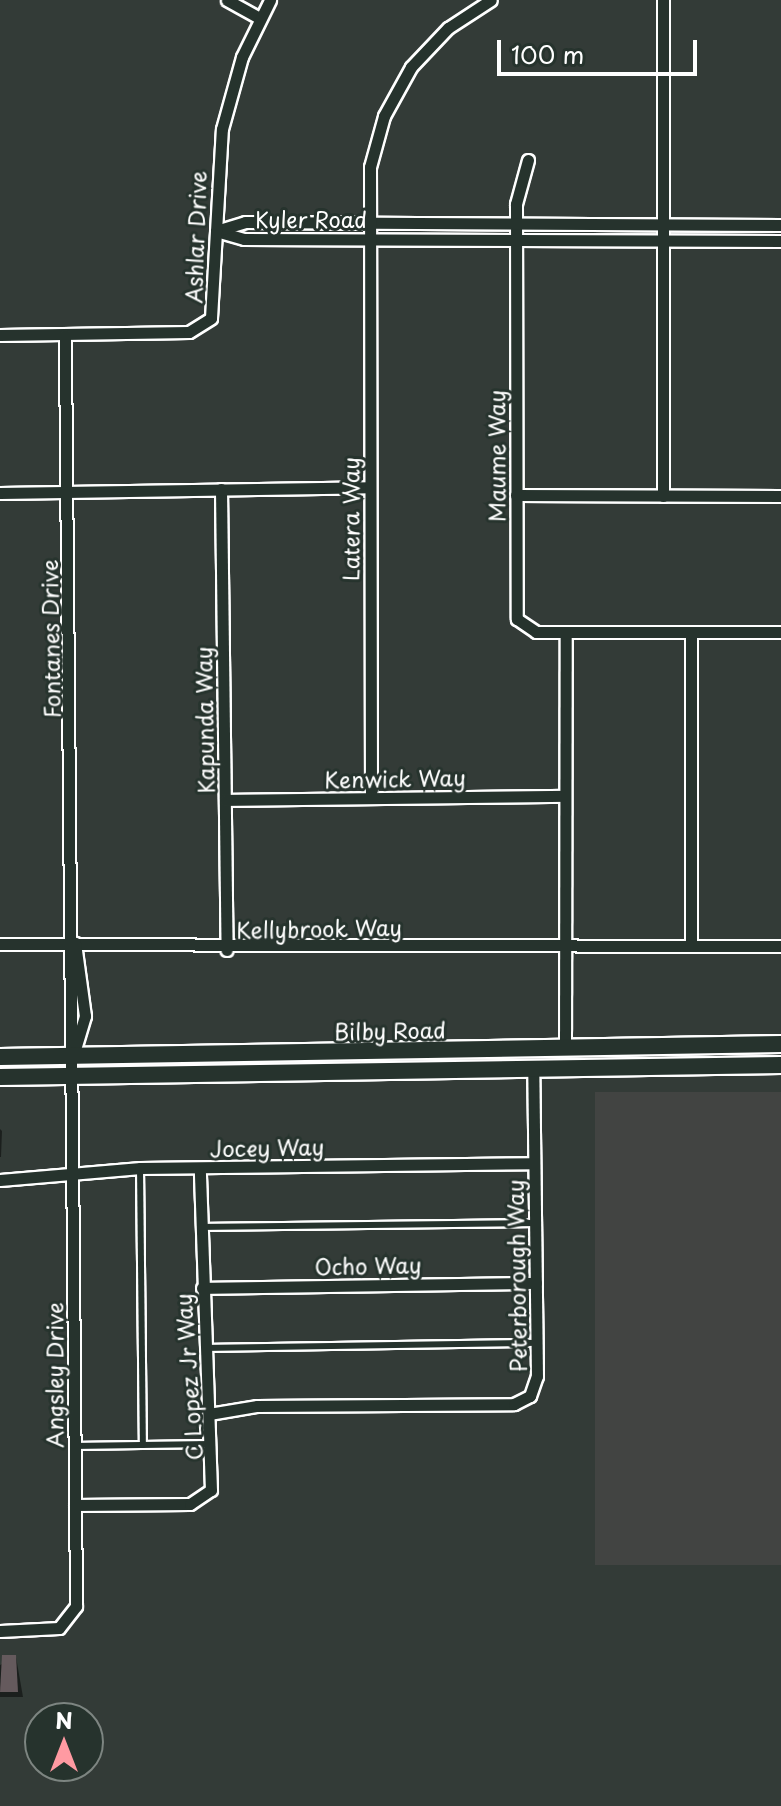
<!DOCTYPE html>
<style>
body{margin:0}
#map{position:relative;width:781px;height:1806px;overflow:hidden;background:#333b37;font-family:"Playpen Sans",sans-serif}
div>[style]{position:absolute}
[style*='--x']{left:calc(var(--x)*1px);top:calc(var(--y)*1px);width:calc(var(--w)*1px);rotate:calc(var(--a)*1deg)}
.built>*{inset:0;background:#424442;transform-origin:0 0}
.shadow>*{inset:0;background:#0007}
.building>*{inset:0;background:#655a5d}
.roads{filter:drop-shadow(2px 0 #fff) drop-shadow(-2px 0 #fff) drop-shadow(0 2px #fff) drop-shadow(0 -2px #fff)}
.service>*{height:6px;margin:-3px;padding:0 3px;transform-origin:3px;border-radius:3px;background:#26332d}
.minor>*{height:11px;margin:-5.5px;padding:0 5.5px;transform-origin:5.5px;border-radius:5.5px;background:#26332d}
.secondary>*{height:16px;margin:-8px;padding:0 8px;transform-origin:8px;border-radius:8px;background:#26332d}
span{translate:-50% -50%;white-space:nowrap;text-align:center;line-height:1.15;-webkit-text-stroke:6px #26332d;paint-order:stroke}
.street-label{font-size:22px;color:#fff}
.north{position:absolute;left:24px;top:1702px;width:80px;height:80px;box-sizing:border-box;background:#26332d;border:2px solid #7d8581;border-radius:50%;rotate:0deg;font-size:22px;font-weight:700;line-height:32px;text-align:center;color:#fff}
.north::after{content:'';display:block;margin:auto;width:28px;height:36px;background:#ff9aa2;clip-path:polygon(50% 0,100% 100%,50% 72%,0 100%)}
.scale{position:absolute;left:497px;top:40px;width:200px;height:36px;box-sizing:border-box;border:4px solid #fff;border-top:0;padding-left:10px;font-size:24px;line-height:28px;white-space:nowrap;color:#fff;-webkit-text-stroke:6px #26332d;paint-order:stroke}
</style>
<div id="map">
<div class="built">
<i style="left:781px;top:1092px;width:473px;height:186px;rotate:90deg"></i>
</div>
<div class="shadow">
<i style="clip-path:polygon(0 1129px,2px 1131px,1px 1157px,0 1157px)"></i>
<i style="clip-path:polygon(16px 1657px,23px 1697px,0 1697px,0 1665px)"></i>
</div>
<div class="building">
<i style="clip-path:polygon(2px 1655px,16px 1655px,18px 1692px,0 1692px)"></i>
</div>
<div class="roads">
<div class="service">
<i style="--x:140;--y:1168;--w:277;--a:89.4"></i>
<i style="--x:201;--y:1227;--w:334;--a:-0.7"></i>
<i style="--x:206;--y:1348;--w:331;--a:-0.9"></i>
<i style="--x:73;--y:1446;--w:137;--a:-0.8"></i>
</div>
<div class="minor">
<i style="--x:227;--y:0;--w:38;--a:29"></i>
<i style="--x:528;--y:160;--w:46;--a:105.3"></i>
<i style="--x:516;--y:204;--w:415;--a:89.9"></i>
<i style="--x:517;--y:619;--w:23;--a:34"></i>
<i style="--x:536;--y:632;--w:245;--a:0"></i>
<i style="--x:216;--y:231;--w:29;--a:16"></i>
<i style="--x:244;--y:239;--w:537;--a:0.21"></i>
<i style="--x:216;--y:231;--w:30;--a:-17"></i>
<i style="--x:245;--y:222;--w:536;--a:0.32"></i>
<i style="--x:0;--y:335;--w:189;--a:-0.9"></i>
<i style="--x:189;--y:332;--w:26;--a:-32"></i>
<i style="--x:211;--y:318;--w:189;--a:-86.7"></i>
<i style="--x:222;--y:129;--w:75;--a:-74.5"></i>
<i style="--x:242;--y:57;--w:64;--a:-63.8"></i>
<i style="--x:221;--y:489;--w:461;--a:89.3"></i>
<i style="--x:0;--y:493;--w:370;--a:-0.9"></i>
<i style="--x:516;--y:495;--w:265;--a:0.2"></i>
<i style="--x:663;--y:496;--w:496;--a:-90"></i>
<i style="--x:691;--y:632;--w:313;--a:90"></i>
<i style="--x:371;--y:798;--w:631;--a:-90.09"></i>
<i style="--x:370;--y:167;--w:53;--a:-74.6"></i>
<i style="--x:384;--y:116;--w:56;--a:-61.1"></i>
<i style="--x:411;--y:67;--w:54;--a:-46.5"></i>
<i style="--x:448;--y:28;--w:51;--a:-33.1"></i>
<i style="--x:225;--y:800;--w:340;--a:-0.7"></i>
<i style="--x:0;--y:944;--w:781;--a:0.15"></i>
<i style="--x:565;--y:1049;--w:417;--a:-89.9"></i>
<i style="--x:73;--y:1056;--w:42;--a:-73.3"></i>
<i style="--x:85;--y:1016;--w:74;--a:-97.8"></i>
<i style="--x:0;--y:1180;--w:141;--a:-4.9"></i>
<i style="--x:140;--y:1168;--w:394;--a:-0.7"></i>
<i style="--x:202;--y:1288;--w:334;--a:-0.9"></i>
<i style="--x:209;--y:1414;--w:49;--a:-9.5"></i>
<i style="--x:257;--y:1406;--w:257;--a:-0.4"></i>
<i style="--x:514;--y:1404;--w:18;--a:-27"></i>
<i style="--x:530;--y:1396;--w:21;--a:-71"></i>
<i style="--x:537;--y:1376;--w:307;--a:-90.7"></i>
<i style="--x:75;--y:1505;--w:115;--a:-0.5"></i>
<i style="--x:190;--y:1504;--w:25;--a:-34"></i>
<i style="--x:211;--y:1490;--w:322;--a:-92"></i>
<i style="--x:0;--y:1631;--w:59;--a:-2.9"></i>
<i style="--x:59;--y:1628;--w:28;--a:-52"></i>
<i style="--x:76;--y:1606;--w:1272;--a:-90.5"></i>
</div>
<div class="secondary">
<i style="--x:0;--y:1057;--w:781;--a:-0.95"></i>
<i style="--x:0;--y:1077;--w:781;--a:-0.88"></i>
</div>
</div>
<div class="street-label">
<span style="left:311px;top:219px">Kyler Road</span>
<span style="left:195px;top:237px;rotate:-88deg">Ashlar Drive</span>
<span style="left:496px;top:456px;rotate:-90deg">Maume Way</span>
<span style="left:350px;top:519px;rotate:-90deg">Latera Way</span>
<span style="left:50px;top:639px;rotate:-91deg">Fontanes Drive</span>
<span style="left:204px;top:720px;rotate:-91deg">Kapunda Way</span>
<span style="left:395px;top:778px;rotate:-1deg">Kenwick Way</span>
<span style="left:319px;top:928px;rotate:-1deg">Kellybrook Way</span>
<span style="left:390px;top:1030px;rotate:-1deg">Bilby Road</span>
<span style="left:267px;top:1147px;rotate:-1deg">Jocey Way</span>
<span style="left:368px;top:1265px;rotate:-1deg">Ocho Way</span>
<span style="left:516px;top:1276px;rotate:-91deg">Peterborough Way</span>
<span style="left:54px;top:1375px;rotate:-90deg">Angsley Drive</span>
<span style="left:188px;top:1377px;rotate:-94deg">C Lopez Jr Way</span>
</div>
<div class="north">N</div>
<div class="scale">100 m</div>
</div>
